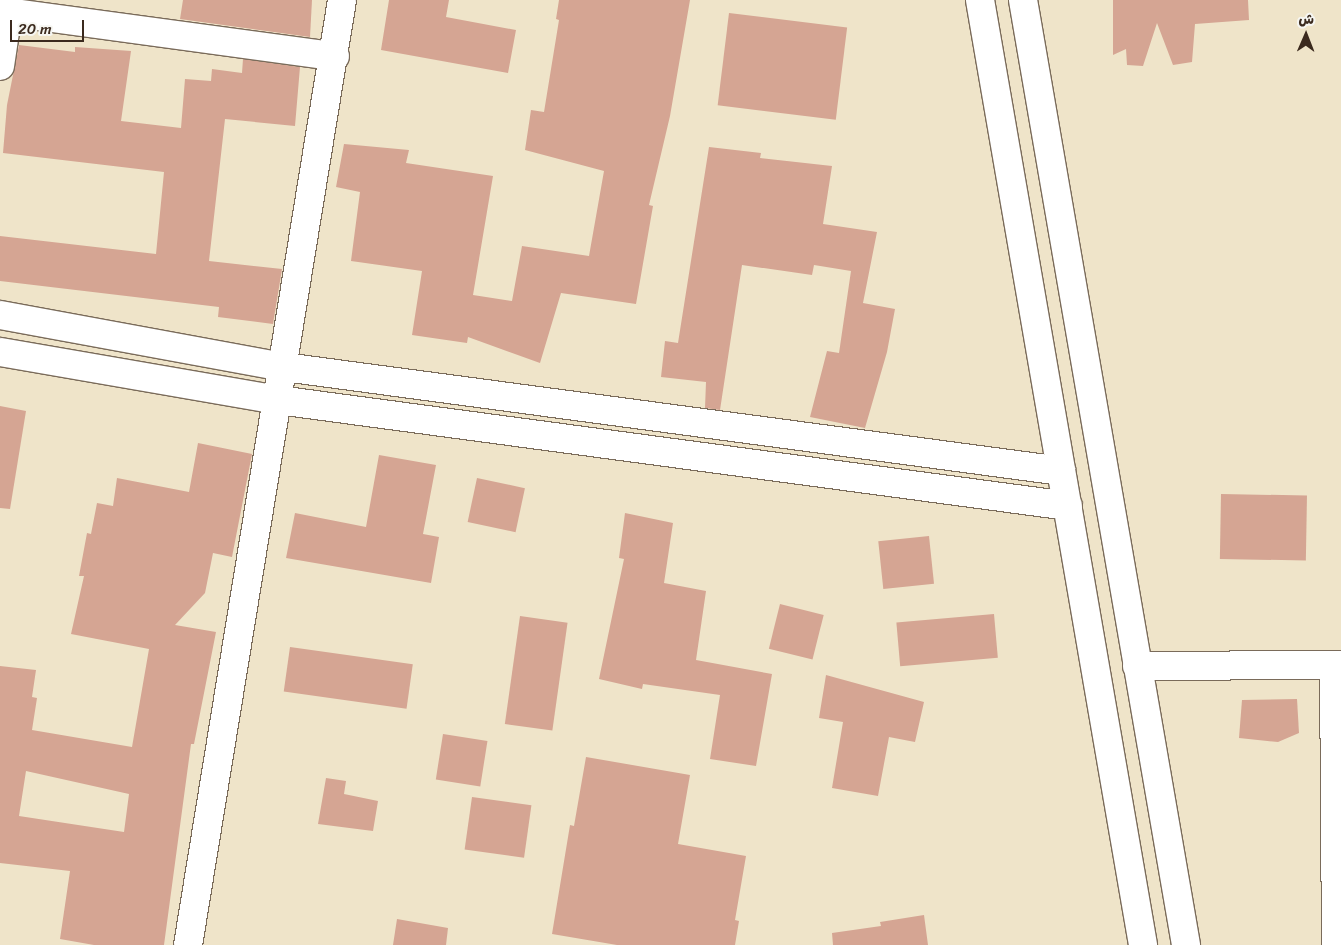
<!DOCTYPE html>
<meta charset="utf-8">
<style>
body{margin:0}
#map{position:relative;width:1341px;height:945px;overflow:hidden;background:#efe4c9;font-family:Sriracha,"Playpen Sans Arabic",sans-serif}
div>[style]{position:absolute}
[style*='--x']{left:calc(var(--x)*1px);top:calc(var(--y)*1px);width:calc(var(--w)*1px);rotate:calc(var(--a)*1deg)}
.building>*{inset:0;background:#d5a593;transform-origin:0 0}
.roads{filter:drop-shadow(1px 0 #7a6b5a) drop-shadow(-1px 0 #7a6b5a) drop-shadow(0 1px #7a6b5a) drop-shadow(0 -1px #7a6b5a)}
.minor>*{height:28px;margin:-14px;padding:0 14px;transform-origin:14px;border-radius:14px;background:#fff}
span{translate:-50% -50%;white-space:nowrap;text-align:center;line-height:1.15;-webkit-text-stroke:4px #f6f6f2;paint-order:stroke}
.north{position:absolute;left:1281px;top:10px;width:50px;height:50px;-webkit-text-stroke:4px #f6f6f2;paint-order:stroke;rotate:1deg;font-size:14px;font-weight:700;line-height:20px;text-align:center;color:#3b2a1e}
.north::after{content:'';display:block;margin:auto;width:18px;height:22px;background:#3b2a1e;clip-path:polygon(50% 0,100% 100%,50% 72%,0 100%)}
.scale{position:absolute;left:10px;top:20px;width:74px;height:22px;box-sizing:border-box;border:2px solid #3b2a1e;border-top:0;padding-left:6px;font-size:15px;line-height:18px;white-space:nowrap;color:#3b2a1e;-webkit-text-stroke:4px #f6f6f2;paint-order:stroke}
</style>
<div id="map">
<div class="building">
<i style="clip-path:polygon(183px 0,312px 0,310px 37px,180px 19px)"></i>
<i style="clip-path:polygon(389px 0,449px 0,446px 17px,516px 30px,508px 73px,381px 50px)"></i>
<i style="clip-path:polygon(559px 0,690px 0,670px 116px,649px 205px,653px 206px,636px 304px,561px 293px,540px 363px,468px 337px,467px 343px,412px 335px,422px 271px,351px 261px,360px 192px,336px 187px,344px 144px,409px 150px,406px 163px,493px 176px,473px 295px,512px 301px,522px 246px,589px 256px,604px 171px,525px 150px,531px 110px,544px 112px,559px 20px,556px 19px)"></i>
<i style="clip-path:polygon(1113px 0,1248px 0,1249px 20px,1195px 24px,1192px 62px,1173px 65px,1157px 23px,1143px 66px,1127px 65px,1126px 49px,1113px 55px)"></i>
<i style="left:729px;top:13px;width:119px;height:93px;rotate:7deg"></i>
<i style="clip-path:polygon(19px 45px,75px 52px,75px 47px,131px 51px,121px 121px,181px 128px,185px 79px,211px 81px,212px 69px,242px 73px,243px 59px,300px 67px,295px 126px,225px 119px,209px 261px,282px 269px,273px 324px,218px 317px,219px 307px,0 281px,0 236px,156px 254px,164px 172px,3px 153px,7px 105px)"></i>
<i style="clip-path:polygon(709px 147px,761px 153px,760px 158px,832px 166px,823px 224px,877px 232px,863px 303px,895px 309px,887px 352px,865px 428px,810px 417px,827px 351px,839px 353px,851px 271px,814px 265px,812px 275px,742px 265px,720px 410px,705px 408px,706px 382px,661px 377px,665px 341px,678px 343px)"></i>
<i style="clip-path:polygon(0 406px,26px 411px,10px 509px,0 508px)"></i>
<i style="clip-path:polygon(evenodd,198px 443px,252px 454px,232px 557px,213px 553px,205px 593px,175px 625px,216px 632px,194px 744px,191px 744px,164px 945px,94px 945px,60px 939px,70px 871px,0 863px,0 666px,36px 670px,32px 697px,37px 698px,32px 730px,132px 747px,149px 649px,71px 634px,84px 576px,79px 576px,87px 533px,91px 534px,97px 503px,113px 506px,117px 478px,189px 492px,198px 443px,26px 771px,129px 794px,124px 832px,19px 816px,26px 771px)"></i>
<i style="clip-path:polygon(379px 455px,436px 465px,423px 534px,439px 537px,431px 583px,286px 558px,295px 513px,366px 527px)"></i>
<i style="left:477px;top:478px;width:49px;height:45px;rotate:12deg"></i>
<i style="left:1221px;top:494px;width:86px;height:65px;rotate:1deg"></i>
<i style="clip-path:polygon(625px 513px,673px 523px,664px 583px,706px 591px,696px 660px,772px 674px,756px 766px,710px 759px,720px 695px,643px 684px,642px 689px,599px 679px,624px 559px,619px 558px)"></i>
<i style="left:929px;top:536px;width:48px;height:51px;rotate:84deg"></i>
<i style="left:780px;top:604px;width:45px;height:46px;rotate:14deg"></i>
<i style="left:994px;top:614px;width:44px;height:98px;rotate:85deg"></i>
<i style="left:520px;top:616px;width:48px;height:109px;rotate:8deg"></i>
<i style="left:290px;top:647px;width:124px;height:45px;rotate:8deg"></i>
<i style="clip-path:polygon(826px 675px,924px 702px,915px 742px,889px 737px,878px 796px,832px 788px,843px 722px,819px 718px)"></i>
<i style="clip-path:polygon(1297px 699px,1299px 733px,1278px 742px,1239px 738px,1242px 700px)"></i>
<i style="left:443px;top:734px;width:45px;height:46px;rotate:9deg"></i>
<i style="clip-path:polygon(586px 757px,690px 775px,678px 844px,746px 856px,735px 920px,739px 921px,735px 945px,617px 945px,552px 934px,570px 825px,574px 826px)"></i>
<i style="clip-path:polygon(326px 778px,346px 781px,344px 794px,378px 801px,373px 831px,318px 824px)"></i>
<i style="left:472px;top:797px;width:60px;height:53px;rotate:8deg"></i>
<i style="clip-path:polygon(924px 915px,928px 945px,833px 945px,832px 933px,881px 926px,880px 922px)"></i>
<i style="clip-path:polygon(397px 919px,448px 928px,446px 945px,393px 945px)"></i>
</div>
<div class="roads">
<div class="minor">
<i style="--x:980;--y:0;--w:959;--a:80.21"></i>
<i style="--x:1023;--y:0;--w:959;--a:80.21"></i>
<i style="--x:0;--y:11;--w:338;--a:7.7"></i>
<i style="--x:0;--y:66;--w:55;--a:-81.6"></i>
<i style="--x:0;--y:315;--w:289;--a:10.4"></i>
<i style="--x:284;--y:367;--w:784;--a:7.62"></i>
<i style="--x:0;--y:352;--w:282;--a:9.8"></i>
<i style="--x:278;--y:400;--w:797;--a:7.64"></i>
<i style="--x:1334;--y:665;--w:280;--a:89.6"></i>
<i style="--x:1137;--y:666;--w:204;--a:-0.3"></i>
<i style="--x:188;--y:945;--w:957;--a:-80.74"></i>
</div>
</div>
<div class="north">ش</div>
<div class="scale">20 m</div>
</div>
